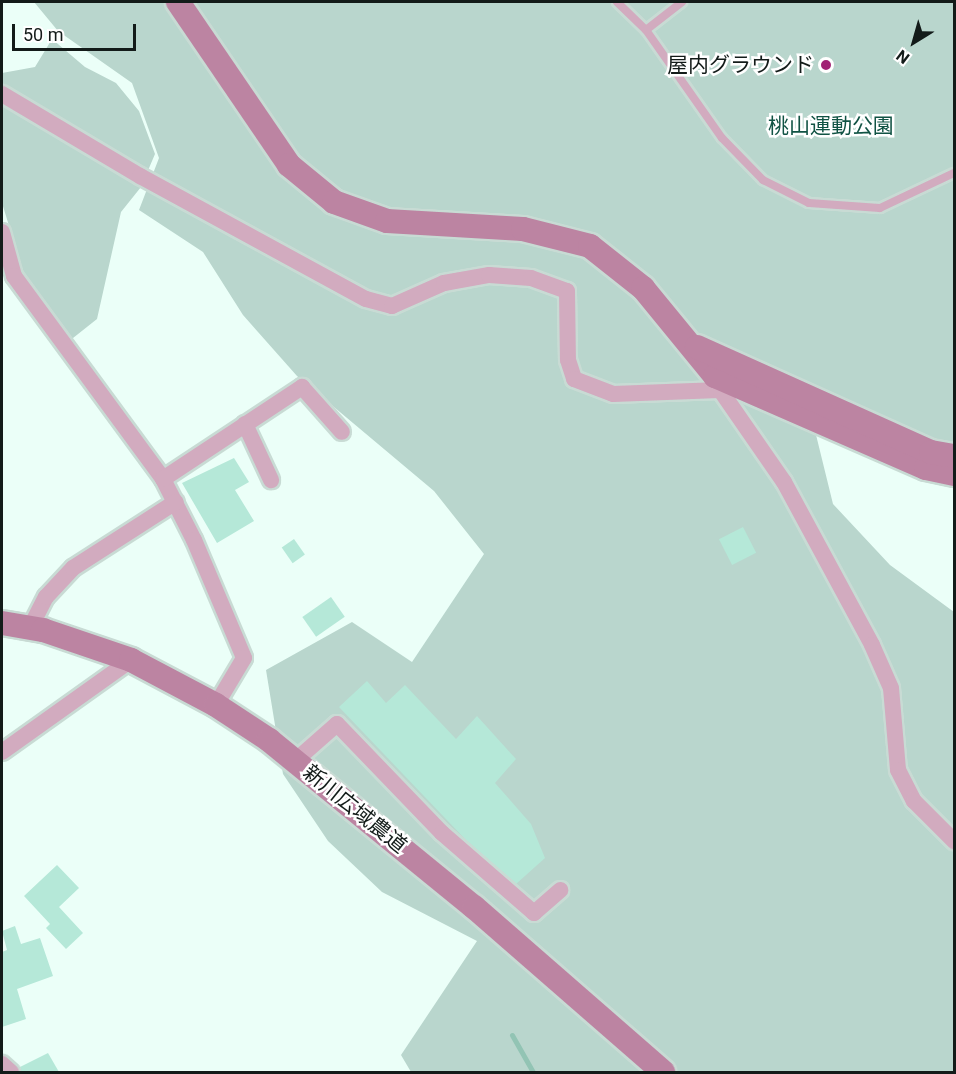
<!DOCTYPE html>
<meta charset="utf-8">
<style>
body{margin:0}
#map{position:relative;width:956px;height:1074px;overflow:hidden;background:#ebfff8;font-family:Roboto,"Noto Sans JP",sans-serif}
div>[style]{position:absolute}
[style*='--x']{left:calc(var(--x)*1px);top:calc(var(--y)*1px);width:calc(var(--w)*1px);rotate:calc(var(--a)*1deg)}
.green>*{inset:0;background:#b9d6cd}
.stream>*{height:5px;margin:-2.5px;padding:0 2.5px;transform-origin:2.5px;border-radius:2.5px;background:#92c4b4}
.building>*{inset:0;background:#b5e8d8;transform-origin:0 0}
.roads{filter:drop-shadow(2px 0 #c8dbd4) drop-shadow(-2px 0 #c8dbd4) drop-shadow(0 2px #c8dbd4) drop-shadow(0 -2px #c8dbd4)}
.lane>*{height:8px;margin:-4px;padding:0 4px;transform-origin:4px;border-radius:4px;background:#d2abbf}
.street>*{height:16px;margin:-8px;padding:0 8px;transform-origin:8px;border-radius:8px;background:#d2abbf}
.secondary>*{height:24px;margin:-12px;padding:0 12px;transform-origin:12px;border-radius:12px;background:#bc84a2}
.dots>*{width:16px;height:16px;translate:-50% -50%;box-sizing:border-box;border:3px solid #fff;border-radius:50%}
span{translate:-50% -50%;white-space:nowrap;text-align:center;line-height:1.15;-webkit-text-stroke:5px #fff;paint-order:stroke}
.poi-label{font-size:21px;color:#131b19}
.right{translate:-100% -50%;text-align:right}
.park-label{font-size:21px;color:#115344}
.street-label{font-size:21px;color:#131b19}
.frame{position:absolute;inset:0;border:3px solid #131b19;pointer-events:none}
.north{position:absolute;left:884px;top:12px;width:60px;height:60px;-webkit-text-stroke:4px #fff;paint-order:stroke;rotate:217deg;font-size:16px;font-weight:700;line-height:24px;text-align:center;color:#131b19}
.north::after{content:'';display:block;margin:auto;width:21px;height:27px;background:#131b19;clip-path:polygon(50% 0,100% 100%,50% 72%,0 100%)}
.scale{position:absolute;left:12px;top:24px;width:124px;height:27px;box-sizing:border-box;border:3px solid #131b19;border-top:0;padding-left:8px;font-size:18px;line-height:21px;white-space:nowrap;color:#131b19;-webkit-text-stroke:4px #fff;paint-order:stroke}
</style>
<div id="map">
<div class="green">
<i style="clip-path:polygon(34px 2px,954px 2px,954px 450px,805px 390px,833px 504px,890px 565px,954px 612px,954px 1072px,411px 1072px,401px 1055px,477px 941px,382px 892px,328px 841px,283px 774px,266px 670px,352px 622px,412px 662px,484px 554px,434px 491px,297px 376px,243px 315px,203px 252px,139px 210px,159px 158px,132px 83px,58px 31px)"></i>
<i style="clip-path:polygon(52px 39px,85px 67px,116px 83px,139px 111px,155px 154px,141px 187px,121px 212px,97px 319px,68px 342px,23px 271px,2px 203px,2px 73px,35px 67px)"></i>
</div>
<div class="stream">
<i style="--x:512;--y:1035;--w:43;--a:60.4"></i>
</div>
<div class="building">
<i style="clip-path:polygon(234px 458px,249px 482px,235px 490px,254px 521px,217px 543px,182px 483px)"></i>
<i style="left:743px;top:527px;width:29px;height:27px;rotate:63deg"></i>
<i style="left:294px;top:539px;width:19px;height:15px;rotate:55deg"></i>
<i style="left:331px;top:597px;width:24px;height:35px;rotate:55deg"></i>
<i style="clip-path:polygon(367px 681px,386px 703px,405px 685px,456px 739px,477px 716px,516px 759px,495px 783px,531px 824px,545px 858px,516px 884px,465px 839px,339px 707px)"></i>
<i style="clip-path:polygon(57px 865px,79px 888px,59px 907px,83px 933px,66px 949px,46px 928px,50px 924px,24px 896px)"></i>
<i style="clip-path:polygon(15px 926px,21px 944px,40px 938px,53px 976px,17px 989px,26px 1019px,2px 1027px,2px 952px,7px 950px,2px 931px)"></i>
<i style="clip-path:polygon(48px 1053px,59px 1072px,21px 1072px,20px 1067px)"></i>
</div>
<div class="roads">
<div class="lane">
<i style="--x:617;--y:2;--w:40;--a:44"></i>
<i style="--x:646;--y:30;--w:132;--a:54.9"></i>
<i style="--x:722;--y:138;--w:59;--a:45.7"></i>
<i style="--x:763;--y:180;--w:51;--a:26.6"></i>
<i style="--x:809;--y:203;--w:71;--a:4"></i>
<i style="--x:880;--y:208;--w:82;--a:-25.3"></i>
<i style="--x:646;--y:30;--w:46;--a:-37.9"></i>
</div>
<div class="street">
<i style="--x:2;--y:94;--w:161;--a:30.7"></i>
<i style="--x:140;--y:176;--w:257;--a:28.6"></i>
<i style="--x:366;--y:299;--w:27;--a:15"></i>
<i style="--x:392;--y:306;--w:57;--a:-23.9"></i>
<i style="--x:444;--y:283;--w:46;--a:-10.1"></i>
<i style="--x:489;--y:275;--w:42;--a:4.1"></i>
<i style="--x:531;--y:278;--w:38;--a:20"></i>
<i style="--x:567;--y:291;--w:69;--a:89.2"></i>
<i style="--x:568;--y:360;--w:20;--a:72"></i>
<i style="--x:574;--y:379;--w:42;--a:21"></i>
<i style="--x:613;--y:394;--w:107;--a:-2.1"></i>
<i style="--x:2;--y:232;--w:46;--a:74.7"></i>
<i style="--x:14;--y:276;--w:252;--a:53.7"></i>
<i style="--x:163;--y:479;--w:68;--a:63.1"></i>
<i style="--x:194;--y:540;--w:128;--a:67"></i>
<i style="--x:244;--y:658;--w:55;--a:120.8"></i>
<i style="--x:714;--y:381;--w:123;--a:55.3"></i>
<i style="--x:784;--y:482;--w:185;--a:61.6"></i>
<i style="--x:872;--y:645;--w:47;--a:66.2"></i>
<i style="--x:891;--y:688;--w:82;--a:85.1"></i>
<i style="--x:898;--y:770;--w:35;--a:63"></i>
<i style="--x:914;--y:801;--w:57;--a:45"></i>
<i style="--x:245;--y:424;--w:62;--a:65.1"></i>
<i style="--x:163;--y:479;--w:167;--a:-33.5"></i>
<i style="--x:302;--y:387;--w:60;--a:48.4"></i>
<i style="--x:30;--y:628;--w:35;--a:-63"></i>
<i style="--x:46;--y:597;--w:40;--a:-47"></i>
<i style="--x:73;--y:568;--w:122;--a:-32.7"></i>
<i style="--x:2;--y:752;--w:158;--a:-35.5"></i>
<i style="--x:295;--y:761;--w:56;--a:-41.4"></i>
<i style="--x:337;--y:724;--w:151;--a:46.1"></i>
<i style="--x:442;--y:833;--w:122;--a:41"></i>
<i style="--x:534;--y:913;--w:35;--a:-41"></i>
<i style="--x:2;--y:1064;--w:12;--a:42"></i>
</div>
<div class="secondary">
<i style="--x:178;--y:2;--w:197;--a:55.7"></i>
<i style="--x:289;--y:165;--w:58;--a:39.4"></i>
<i style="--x:334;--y:202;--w:56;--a:19.7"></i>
<i style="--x:387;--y:221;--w:136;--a:3.4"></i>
<i style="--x:523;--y:229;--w:69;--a:14.2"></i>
<i style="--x:590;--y:246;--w:68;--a:38.4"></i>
<i style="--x:643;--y:288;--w:114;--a:50.7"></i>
<i style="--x:715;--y:376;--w:230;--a:23.6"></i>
<i style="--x:926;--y:468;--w:29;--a:12"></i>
<i style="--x:697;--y:347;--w:256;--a:24.2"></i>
<i style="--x:931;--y:452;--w:23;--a:10"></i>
<i style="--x:2;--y:623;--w:42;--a:9.7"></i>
<i style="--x:43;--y:630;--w:93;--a:18.8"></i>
<i style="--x:131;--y:660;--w:96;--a:27.9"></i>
<i style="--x:216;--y:705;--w:64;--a:33.4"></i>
<i style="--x:269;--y:740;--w:264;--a:39.2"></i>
<i style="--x:474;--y:907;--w:251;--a:41.1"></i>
</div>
</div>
<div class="dots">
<i style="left:826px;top:65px;background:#a12274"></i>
</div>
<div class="poi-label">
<span class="right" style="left:814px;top:65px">屋内グラウンド</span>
</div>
<div class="park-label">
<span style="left:831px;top:126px">桃山運動公園</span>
</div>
<div class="street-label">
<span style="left:355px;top:809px;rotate:39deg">新川広域農道</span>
</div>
<div class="frame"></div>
<div class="north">N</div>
<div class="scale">50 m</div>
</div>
